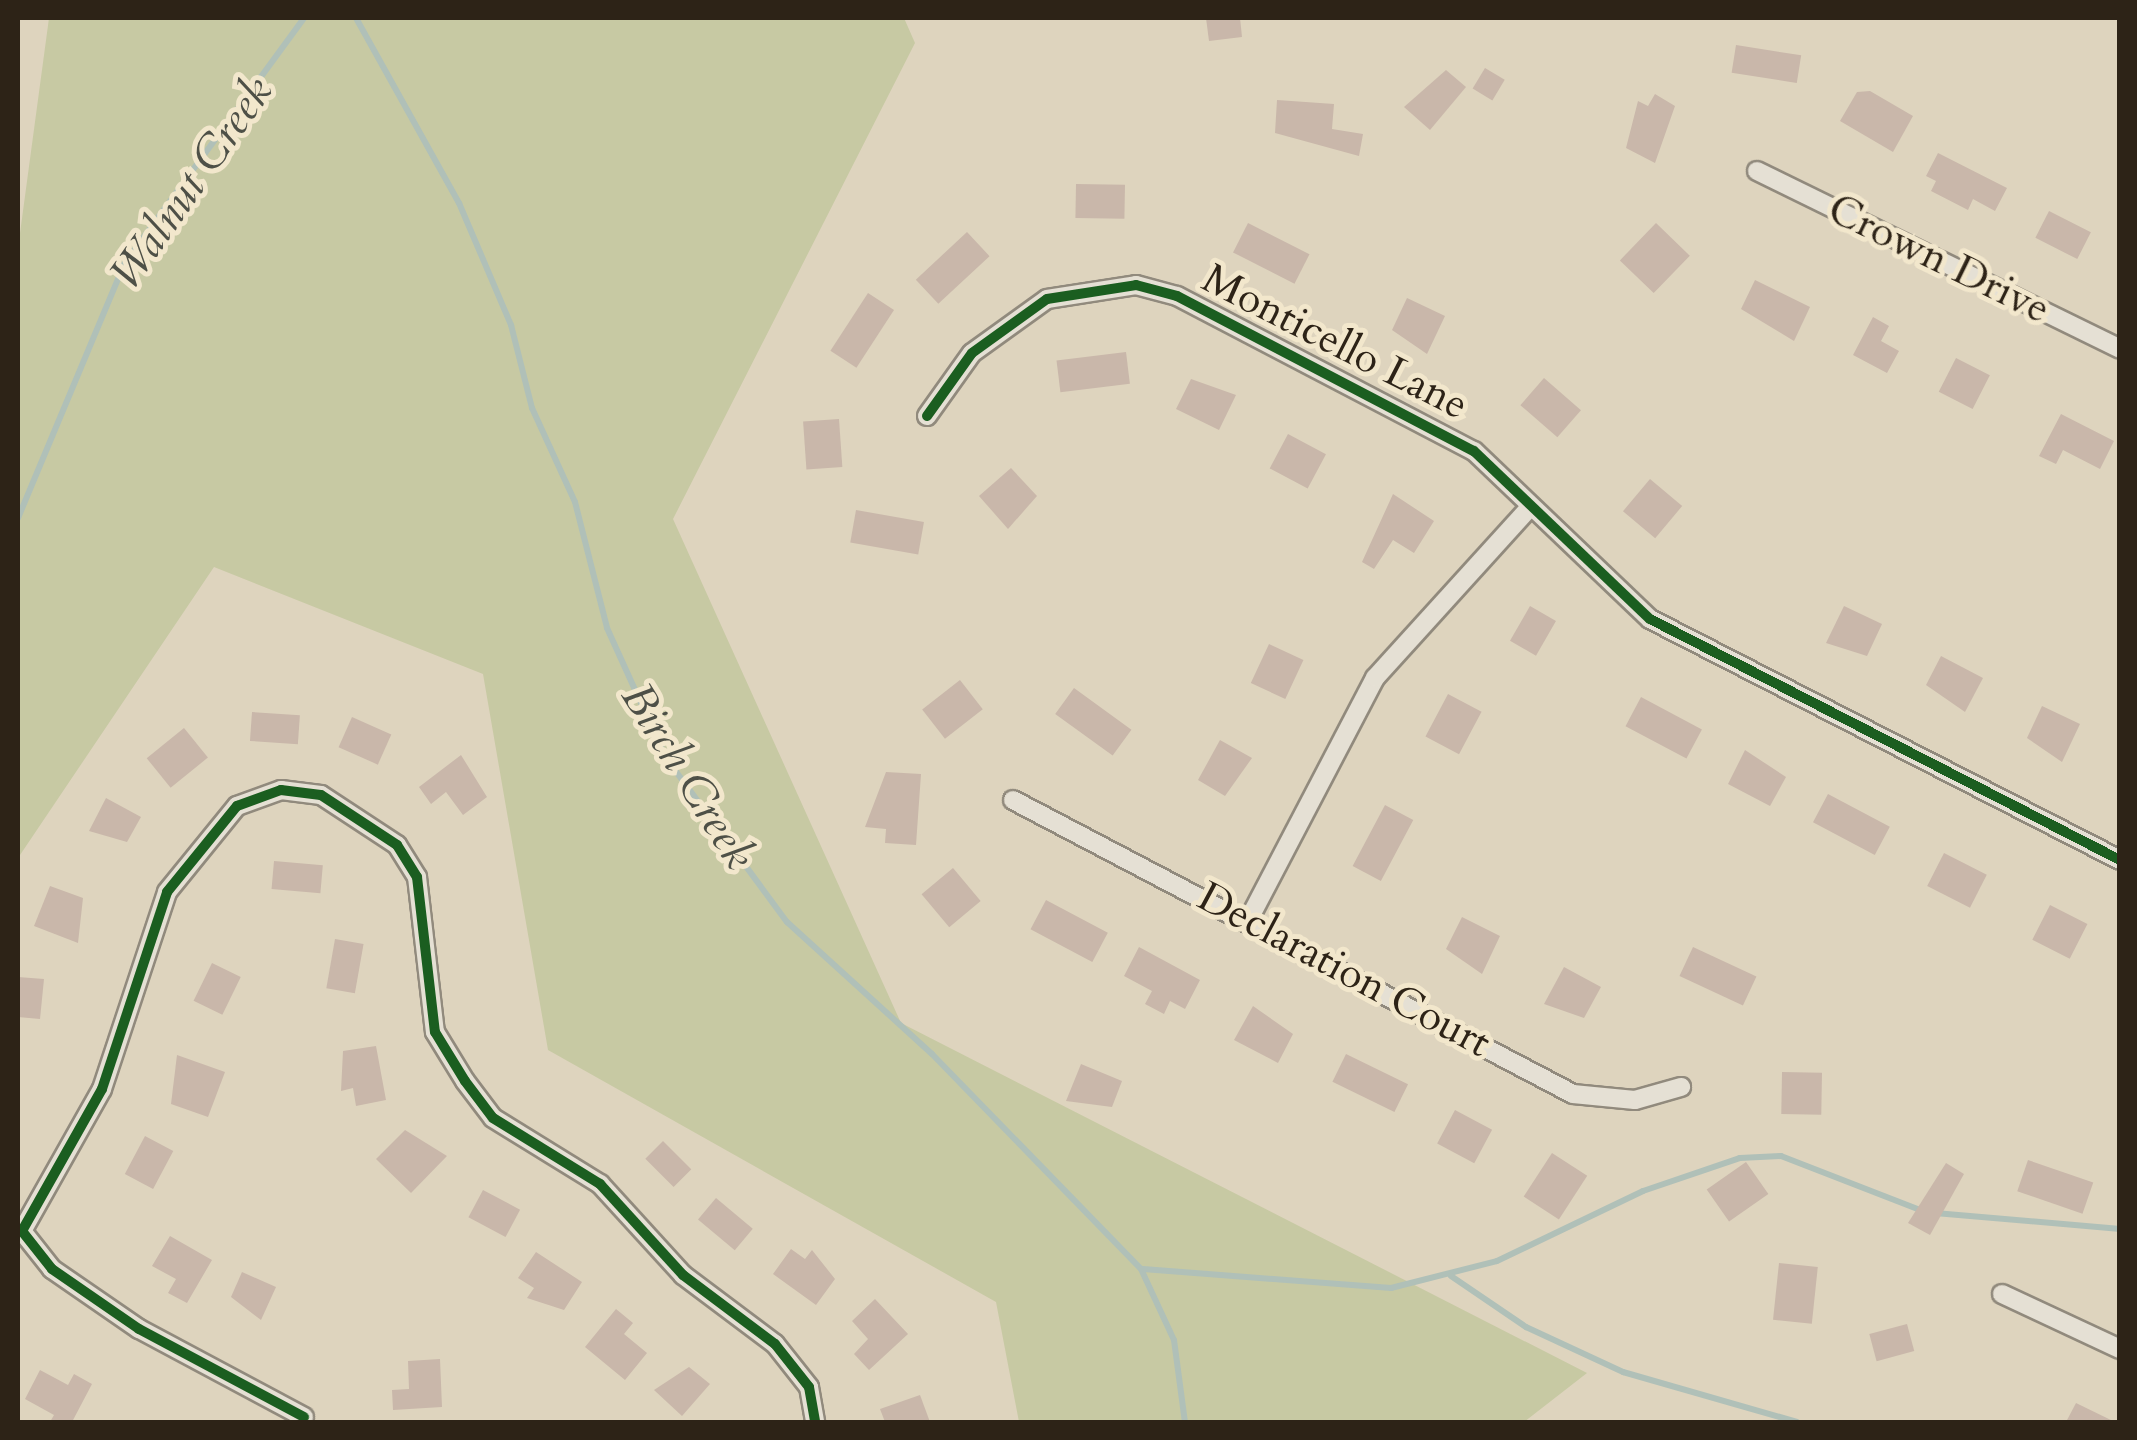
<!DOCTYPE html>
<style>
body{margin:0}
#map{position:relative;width:2137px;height:1440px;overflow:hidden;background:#ded4be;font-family:Cardo,serif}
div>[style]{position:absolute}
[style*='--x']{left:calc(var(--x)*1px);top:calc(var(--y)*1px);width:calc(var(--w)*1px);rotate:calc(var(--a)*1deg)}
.green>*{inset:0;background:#c7c9a3}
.stream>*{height:6px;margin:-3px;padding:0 3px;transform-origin:3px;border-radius:3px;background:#b0c0b8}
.building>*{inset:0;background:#c9b7aa;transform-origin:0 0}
.roads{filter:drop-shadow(2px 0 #918a7d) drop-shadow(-2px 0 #918a7d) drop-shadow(0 2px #918a7d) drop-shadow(0 -2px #918a7d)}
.minor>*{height:18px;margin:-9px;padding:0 9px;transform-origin:9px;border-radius:9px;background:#e5e0d4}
.cycleway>*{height:10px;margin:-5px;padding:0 5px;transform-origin:5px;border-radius:5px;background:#1b5e20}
span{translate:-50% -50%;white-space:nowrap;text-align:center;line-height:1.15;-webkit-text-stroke:10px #f2e7cc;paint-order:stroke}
.street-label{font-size:42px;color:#2d2317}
.water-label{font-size:45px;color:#4e5047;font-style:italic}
.frame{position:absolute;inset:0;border:20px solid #2d2317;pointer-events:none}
</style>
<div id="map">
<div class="green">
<i style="clip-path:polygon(49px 18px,904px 18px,915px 43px,673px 519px,901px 1023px,1587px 1373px,1524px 1422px,1019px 1422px,996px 1302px,548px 1050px,483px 674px,214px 567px,18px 858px,18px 248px)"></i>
</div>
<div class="stream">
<i style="--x:356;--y:18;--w:212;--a:60.9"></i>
<i style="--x:459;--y:203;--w:133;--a:66.9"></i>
<i style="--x:511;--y:325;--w:86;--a:75.8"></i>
<i style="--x:532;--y:408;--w:103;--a:65.4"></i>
<i style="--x:575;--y:502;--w:130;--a:75.7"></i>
<i style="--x:607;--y:628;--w:143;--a:65.6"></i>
<i style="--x:666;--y:758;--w:204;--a:53.6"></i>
<i style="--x:787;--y:922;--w:196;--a:42.3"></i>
<i style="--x:932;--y:1054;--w:300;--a:45.8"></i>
<i style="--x:1141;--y:1269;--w:78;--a:65.1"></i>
<i style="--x:1174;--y:1340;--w:83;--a:82.4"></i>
<i style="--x:18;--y:518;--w:275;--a:-67.3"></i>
<i style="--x:124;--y:264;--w:305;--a:-53.8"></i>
<i style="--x:1935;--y:1213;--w:186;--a:4.9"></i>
<i style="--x:1143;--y:1269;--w:249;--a:4.4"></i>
<i style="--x:1391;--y:1288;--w:109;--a:-14.3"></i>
<i style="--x:1497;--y:1261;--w:162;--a:-25.6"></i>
<i style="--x:1643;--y:1191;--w:102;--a:-18.8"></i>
<i style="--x:1740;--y:1158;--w:41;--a:-2.8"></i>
<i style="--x:1781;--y:1156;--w:152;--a:21.2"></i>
<i style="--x:1451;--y:1276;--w:91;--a:34.2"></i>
<i style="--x:1526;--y:1327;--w:107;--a:24.9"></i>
<i style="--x:1623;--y:1372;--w:181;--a:16"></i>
</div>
<div class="building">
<i style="clip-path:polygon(1206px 18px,1240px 18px,1242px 37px,1209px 41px)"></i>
<i style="left:1736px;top:45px;width:66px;height:28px;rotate:9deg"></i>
<i style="left:1485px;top:68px;width:23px;height:24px;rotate:31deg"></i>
<i style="clip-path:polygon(1446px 70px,1466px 87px,1430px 130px,1404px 107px)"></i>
<i style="clip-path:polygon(1870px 91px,1913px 116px,1893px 152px,1840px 121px,1857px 92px)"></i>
<i style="clip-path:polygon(1655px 94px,1675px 106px,1655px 163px,1626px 148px,1638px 101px,1648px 106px)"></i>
<i style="clip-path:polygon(1277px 100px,1334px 104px,1332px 129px,1363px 134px,1359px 156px,1275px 133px)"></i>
<i style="clip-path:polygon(1938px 153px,2007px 188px,1995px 211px,1973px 199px,1968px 210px,1931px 191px,1936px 181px,1926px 176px)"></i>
<i style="left:1076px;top:184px;width:49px;height:34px;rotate:1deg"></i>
<i style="left:2049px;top:211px;width:47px;height:30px;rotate:27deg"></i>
<i style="left:1248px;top:223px;width:69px;height:33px;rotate:27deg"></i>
<i style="left:1656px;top:223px;width:47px;height:52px;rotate:44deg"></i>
<i style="left:967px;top:232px;width:33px;height:70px;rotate:47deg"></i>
<i style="clip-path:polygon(1755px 280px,1810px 307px,1794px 341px,1741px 309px)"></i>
<i style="left:868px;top:293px;width:31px;height:69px;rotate:33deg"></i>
<i style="clip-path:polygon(1407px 298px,1445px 316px,1427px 354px,1392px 330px)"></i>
<i style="clip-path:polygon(1873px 317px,1889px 326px,1881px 341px,1899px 351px,1887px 373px,1853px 355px)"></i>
<i style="left:1126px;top:352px;width:32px;height:70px;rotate:83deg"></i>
<i style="left:1956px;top:358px;width:38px;height:38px;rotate:27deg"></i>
<i style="left:1544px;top:378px;width:49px;height:36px;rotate:41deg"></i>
<i style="clip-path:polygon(1191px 379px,1236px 395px,1219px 430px,1176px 409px)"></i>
<i style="clip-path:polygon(2061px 414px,2114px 441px,2100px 469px,2063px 450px,2056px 464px,2039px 456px)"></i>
<i style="left:839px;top:419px;width:48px;height:36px;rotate:86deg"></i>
<i style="left:1288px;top:434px;width:43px;height:39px;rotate:28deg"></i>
<i style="clip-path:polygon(1011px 468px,1037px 496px,1008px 529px,979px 496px)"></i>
<i style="left:1650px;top:479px;width:42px;height:42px;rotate:40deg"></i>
<i style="clip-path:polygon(1393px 494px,1434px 521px,1414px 553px,1393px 540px,1374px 569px,1362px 562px)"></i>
<i style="left:856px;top:510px;width:69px;height:33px;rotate:10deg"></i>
<i style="left:1530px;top:606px;width:30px;height:40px;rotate:30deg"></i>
<i style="clip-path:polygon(1844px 606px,1882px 624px,1867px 656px,1826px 643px)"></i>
<i style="left:1269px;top:644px;width:38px;height:43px;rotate:25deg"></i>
<i style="clip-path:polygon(1941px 656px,1983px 678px,1965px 712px,1926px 685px)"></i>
<i style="left:960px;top:680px;width:37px;height:48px;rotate:52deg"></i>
<i style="left:1074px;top:688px;width:71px;height:32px;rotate:36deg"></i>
<i style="left:1448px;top:694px;width:38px;height:48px;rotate:28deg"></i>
<i style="left:1641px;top:697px;width:69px;height:33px;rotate:28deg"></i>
<i style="clip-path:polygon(2042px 706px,2080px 724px,2062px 762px,2027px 738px)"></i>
<i style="left:252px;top:712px;width:48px;height:29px;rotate:4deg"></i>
<i style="left:352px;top:717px;width:43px;height:33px;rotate:24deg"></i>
<i style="left:184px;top:728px;width:38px;height:48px;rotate:51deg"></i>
<i style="clip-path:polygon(1220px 740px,1252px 758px,1225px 796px,1198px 780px)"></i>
<i style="clip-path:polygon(1745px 750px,1786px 777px,1770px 806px,1728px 784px)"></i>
<i style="clip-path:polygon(461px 755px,487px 797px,463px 815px,446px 792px,431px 804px,419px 787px)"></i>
<i style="clip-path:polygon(886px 772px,921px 774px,916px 845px,885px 843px,886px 829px,865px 827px)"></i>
<i style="left:1828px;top:794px;width:70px;height:32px;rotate:28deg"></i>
<i style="clip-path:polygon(106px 798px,141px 817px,127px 842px,89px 831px)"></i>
<i style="left:1385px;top:805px;width:32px;height:69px;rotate:28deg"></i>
<i style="left:1944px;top:853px;width:48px;height:37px;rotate:27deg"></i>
<i style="left:274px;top:861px;width:49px;height:28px;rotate:5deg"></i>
<i style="left:953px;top:868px;width:43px;height:41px;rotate:50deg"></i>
<i style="clip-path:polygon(50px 886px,83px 898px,78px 943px,34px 926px)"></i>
<i style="left:1046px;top:900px;width:70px;height:33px;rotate:28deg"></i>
<i style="left:2050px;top:905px;width:42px;height:39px;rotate:27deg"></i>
<i style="clip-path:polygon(1462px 917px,1500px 936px,1482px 974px,1446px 949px)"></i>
<i style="left:335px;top:939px;width:29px;height:50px;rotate:10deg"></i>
<i style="clip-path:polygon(1139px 947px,1200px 980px,1185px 1009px,1170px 1001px,1164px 1014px,1145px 1004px,1152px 991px,1124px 976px)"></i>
<i style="left:1693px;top:947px;width:70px;height:32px;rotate:25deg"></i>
<i style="left:212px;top:963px;width:32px;height:42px;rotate:26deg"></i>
<i style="clip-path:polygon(1564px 967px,1601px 987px,1584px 1018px,1544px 1004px)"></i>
<i style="clip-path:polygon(18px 977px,44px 979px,40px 1019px,18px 1017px)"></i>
<i style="clip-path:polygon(1253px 1006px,1293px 1034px,1278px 1063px,1234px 1040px)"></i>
<i style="clip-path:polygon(376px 1046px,386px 1100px,356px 1106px,353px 1088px,341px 1091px,343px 1051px)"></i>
<i style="left:1346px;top:1054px;width:69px;height:31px;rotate:26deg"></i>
<i style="clip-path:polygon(177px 1055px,225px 1072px,208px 1117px,171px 1104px)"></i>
<i style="clip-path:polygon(1081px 1064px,1122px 1081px,1112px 1107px,1066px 1101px)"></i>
<i style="left:1782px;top:1072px;width:40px;height:42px;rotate:1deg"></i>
<i style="left:1455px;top:1110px;width:42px;height:38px;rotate:28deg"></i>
<i style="clip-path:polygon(405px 1130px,447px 1156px,411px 1193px,376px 1159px)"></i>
<i style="left:145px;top:1136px;width:32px;height:43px;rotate:28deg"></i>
<i style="left:663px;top:1141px;width:40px;height:25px;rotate:45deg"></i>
<i style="left:1552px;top:1153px;width:42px;height:52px;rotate:33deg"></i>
<i style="left:2028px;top:1160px;width:69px;height:33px;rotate:19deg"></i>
<i style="left:1746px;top:1162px;width:39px;height:48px;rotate:55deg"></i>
<i style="clip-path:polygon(1946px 1163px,1964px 1174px,1930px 1235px,1908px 1223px)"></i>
<i style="left:483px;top:1190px;width:42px;height:31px;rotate:28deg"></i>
<i style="left:716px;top:1198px;width:48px;height:28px;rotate:40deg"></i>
<i style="clip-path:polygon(170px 1236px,212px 1260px,187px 1303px,168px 1293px,176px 1279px,152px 1266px)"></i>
<i style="clip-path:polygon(791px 1249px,805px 1259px,812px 1250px,835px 1279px,816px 1305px,773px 1274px)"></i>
<i style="clip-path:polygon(536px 1252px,582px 1282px,564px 1310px,527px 1298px,534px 1288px,518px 1278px)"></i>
<i style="left:1779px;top:1263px;width:39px;height:57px;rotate:6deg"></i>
<i style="clip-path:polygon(242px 1272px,276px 1287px,261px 1320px,231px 1297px)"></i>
<i style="clip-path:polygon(875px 1299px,908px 1334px,869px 1370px,854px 1354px,868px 1339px,852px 1321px)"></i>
<i style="clip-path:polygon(616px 1309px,633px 1323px,624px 1334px,647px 1353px,625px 1380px,585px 1347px)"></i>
<i style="left:1907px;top:1324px;width:28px;height:39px;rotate:75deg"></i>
<i style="clip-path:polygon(440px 1359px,442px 1407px,393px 1410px,392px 1390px,409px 1389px,408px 1361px)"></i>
<i style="clip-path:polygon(689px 1367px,710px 1384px,682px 1416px,654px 1390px)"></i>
<i style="clip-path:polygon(40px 1370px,68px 1385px,74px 1374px,92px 1384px,72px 1422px,50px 1422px,54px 1415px,25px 1399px)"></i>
<i style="clip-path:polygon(920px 1395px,930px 1422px,885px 1422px,880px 1409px)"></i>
<i style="clip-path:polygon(2076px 1403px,2115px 1422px,2066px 1422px)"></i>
</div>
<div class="roads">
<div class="minor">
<i style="--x:1757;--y:171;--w:404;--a:26.1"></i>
<i style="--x:927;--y:416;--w:77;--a:-54.5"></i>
<i style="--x:972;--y:353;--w:92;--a:-35.8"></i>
<i style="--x:1047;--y:299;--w:90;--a:-8.9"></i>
<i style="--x:1136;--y:285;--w:42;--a:15"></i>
<i style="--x:1177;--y:296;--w:335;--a:27.6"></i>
<i style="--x:1474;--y:451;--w:243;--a:43.7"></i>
<i style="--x:1650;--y:619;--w:528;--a:27.15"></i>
<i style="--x:1013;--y:800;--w:632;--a:27.7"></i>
<i style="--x:1573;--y:1094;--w:62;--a:5.5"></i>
<i style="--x:1635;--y:1100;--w:48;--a:-15.8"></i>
<i style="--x:1249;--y:919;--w:272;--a:-62.4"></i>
<i style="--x:1375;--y:678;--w:229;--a:-47.8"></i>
<i style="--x:2002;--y:1294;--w:130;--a:25"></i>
<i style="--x:304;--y:1417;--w:187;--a:-151.9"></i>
<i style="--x:139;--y:1329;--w:106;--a:-145.4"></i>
<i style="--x:52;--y:1269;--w:48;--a:-128.3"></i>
<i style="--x:22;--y:1231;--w:163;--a:-60.6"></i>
<i style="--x:102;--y:1089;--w:207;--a:-71.7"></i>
<i style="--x:167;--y:892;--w:111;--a:-50.9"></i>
<i style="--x:237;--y:806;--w:47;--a:-20"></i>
<i style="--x:281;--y:790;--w:40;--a:7.1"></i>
<i style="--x:321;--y:795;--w:91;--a:33.3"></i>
<i style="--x:397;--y:845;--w:38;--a:58"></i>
<i style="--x:417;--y:877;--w:156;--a:83.4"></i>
<i style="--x:435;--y:1032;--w:57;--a:58.5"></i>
<i style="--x:465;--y:1081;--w:46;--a:52.9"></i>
<i style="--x:493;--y:1118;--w:126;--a:31.7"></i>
<i style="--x:600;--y:1184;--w:123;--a:47.6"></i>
<i style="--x:683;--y:1275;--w:115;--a:36.9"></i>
<i style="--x:775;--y:1344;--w:55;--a:51.7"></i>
<i style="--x:809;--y:1387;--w:36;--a:80"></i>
</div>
</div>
<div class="cycleway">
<i style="--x:927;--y:416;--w:77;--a:-54.5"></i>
<i style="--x:972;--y:353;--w:92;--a:-35.8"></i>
<i style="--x:1047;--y:299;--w:90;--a:-8.9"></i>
<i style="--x:1136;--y:285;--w:42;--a:15"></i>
<i style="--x:1177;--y:296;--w:335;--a:27.6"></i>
<i style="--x:1474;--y:451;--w:243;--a:43.7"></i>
<i style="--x:1650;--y:619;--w:528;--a:27.15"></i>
<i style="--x:304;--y:1417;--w:187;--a:-151.9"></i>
<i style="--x:139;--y:1329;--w:106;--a:-145.4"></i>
<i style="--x:52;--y:1269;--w:48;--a:-128.3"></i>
<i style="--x:22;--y:1231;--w:163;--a:-60.6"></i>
<i style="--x:102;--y:1089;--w:207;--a:-71.7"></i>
<i style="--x:167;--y:892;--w:111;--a:-50.9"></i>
<i style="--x:237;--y:806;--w:47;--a:-20"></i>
<i style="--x:281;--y:790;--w:40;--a:7.1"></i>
<i style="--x:321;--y:795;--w:91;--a:33.3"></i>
<i style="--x:397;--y:845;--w:38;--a:58"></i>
<i style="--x:417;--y:877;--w:156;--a:83.4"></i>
<i style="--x:435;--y:1032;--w:57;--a:58.5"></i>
<i style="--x:465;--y:1081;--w:46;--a:52.9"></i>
<i style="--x:493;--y:1118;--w:126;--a:31.7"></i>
<i style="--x:600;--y:1184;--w:123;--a:47.6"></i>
<i style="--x:683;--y:1275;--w:115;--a:36.9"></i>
<i style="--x:775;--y:1344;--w:55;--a:51.7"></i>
<i style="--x:809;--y:1387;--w:36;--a:80"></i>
</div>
<div class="street-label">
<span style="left:1939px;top:259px;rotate:26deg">Crown Drive</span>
<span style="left:1335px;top:342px;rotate:27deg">Monticello Lane</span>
<span style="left:1344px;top:970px;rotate:28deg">Declaration Court</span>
</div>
<div class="water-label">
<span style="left:191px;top:183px;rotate:-55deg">Walnut Creek</span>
<span style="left:688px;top:776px;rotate:58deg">Birch Creek</span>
</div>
<div class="frame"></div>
</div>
